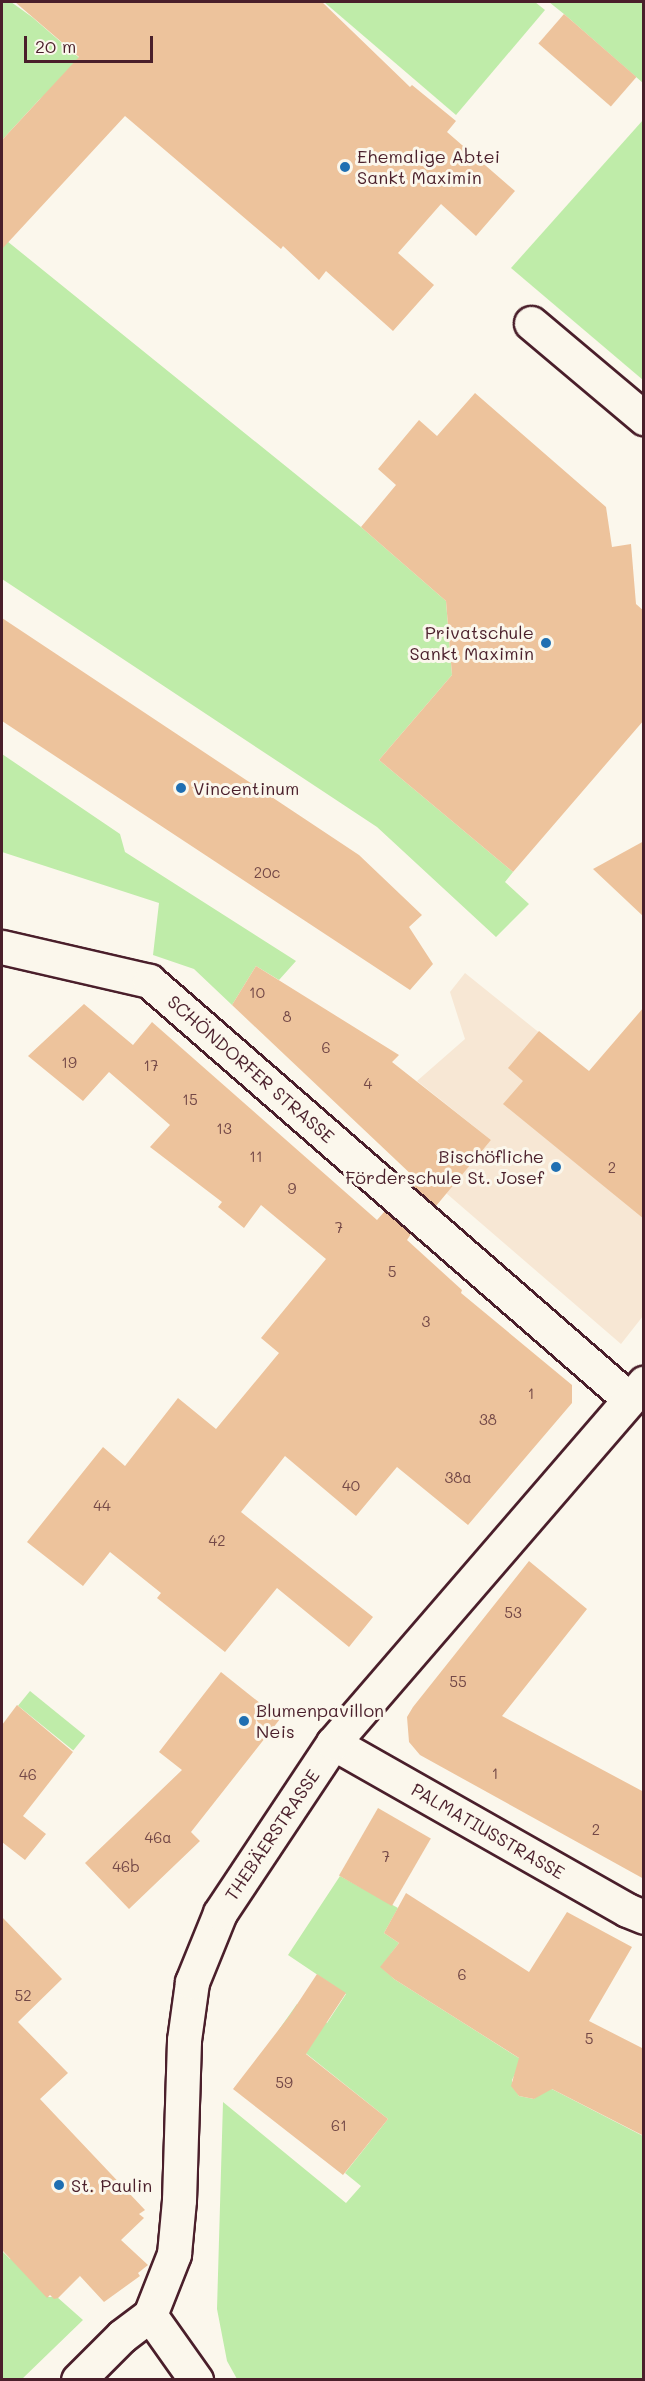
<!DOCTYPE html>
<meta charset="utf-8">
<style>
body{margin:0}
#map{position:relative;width:645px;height:2381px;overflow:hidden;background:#fbf7ec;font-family:Mali,sans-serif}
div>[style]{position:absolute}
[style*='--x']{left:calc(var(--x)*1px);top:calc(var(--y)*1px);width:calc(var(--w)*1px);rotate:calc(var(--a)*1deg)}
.built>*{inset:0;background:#f7e7d4}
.green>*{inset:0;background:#bfeca9;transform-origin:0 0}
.building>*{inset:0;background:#edc39c;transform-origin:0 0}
.roads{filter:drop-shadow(2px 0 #4a1f2b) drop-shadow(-2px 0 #4a1f2b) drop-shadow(0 2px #4a1f2b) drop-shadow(0 -2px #4a1f2b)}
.street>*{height:33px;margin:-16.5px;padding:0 16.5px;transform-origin:16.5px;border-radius:16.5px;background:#fbf7ec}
.dots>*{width:16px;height:16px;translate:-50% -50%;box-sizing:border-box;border:3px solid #fbf7ec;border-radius:50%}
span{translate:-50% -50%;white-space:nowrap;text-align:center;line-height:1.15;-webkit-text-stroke:6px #fbf7ec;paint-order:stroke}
.number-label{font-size:15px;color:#734847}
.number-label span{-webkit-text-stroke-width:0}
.poi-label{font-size:18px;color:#4a1f2b}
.left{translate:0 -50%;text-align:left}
.right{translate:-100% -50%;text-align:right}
.street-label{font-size:18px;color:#4a1f2b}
.frame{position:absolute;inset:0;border:3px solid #4a1f2b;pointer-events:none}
.scale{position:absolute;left:24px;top:36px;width:129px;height:27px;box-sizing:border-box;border:3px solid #4a1f2b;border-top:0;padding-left:8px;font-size:18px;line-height:21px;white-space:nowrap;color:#4a1f2b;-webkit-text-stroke:4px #fbf7ec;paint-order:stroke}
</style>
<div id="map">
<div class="built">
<i style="clip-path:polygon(465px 973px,643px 1116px,643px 1316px,621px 1344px,446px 1193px,491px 1140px,417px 1081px,465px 1039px,450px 992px)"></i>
</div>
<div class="green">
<i style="clip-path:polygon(2px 2px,11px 2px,32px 17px,84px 62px,39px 100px,2px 140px)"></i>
<i style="clip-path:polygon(324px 2px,535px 2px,545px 10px,456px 115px)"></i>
<i style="clip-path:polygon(549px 2px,643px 2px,643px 83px,564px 14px)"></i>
<i style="clip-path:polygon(643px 120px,643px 380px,511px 268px)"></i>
<i style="clip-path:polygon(2px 237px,361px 527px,446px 601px,452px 675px,379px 760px,513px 872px,505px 882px,529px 904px,496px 937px,377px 827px,2px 579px)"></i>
<i style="clip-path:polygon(2px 754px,120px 834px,125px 852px,296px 961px,279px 980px,256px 966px,232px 1005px,194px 969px,153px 955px,159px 903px,2px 852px)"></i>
<i style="left:30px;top:1691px;width:71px;height:19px;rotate:39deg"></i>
<i style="clip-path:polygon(340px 1876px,398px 1908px,384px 1933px,399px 1943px,381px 1967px,394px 1979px,522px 2060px,512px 2080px,512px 2085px,519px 2096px,534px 2099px,546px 2086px,643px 2136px,643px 2379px,237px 2379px,227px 2361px,217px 2309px,223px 2102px,346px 2203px,361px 2186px,345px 2173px,388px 2119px,278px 2031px,297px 2004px,327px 2023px,346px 1994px,288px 1955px)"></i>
<i style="clip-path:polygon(2px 2246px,4px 2248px,2px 2251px,10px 2259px,13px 2257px,47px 2297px,57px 2297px,83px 2320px,22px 2379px,2px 2379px)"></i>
</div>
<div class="building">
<i style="clip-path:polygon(15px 2px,322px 2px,410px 87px,412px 85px,456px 121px,447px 132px,515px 191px,476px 236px,441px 204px,398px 253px,434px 285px,393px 331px,326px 271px,319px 280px,283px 246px,281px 249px,125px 116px,2px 249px,2px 140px,79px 57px)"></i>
<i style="left:564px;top:14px;width:96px;height:39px;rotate:41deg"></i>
<i style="clip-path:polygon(475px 393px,606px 507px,612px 547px,631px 544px,636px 604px,644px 611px,644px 720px,513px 872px,379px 760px,452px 675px,446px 601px,361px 527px,396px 485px,378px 469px,419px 420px,437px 436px)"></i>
<i style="clip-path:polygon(2px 618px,359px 855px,422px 915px,409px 927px,433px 964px,410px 990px,2px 721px)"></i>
<i style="clip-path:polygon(644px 841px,644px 917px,593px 869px)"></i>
<i style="clip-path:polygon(256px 966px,399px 1055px,392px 1062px,491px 1140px,436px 1206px,410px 1184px,415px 1178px,232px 1005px)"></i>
<i style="clip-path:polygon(84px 1004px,133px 1045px,152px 1022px,377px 1220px,385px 1211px,411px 1234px,407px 1240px,462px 1290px,461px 1293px,572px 1385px,572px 1403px,468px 1525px,397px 1467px,356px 1516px,285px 1456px,241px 1512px,373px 1617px,349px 1647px,277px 1588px,225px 1652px,157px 1598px,161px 1593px,110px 1552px,83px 1586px,27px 1542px,103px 1447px,125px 1466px,178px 1398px,216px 1429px,279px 1353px,261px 1338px,326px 1259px,261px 1205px,244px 1228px,218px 1207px,222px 1202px,150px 1147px,170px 1125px,109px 1072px,83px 1101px,28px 1056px)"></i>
<i style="clip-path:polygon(644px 1007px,644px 1219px,503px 1104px,523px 1081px,508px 1068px,539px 1031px,589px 1071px)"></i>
<i style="clip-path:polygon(529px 1561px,587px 1609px,502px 1716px,644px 1792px,644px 1879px,420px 1755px,409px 1742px,407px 1717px,413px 1707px)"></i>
<i style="clip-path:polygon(221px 1672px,280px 1719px,191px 1832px,200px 1841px,129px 1909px,85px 1863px,182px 1770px,159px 1752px)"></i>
<i style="clip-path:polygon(17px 1705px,73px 1752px,23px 1816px,46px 1834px,25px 1860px,2px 1842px,2px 1725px)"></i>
<i style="left:378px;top:1808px;width:61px;height:78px;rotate:30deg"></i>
<i style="clip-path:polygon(406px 1893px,529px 1972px,567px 1912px,632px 1947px,589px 2021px,644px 2049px,644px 2136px,552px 2089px,534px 2099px,519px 2096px,511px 2086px,519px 2058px,394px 1979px,380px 1967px,399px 1943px,384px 1933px)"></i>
<i style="clip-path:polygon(2px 1917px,62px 1979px,18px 2022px,68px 2073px,40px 2099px,145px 2210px,139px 2214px,144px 2218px,121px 2240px,148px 2265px,138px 2273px,140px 2276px,104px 2302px,80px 2276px,58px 2298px,54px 2299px,50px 2295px,47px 2298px,2px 2250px)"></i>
<i style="clip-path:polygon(317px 1974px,346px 1993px,306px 2054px,388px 2119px,343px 2175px,233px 2089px,290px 2015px)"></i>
</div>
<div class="roads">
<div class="street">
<i style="--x:531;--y:323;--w:148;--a:40.1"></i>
<i style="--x:2;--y:947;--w:151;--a:13"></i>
<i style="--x:149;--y:981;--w:636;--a:41.05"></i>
<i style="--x:333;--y:1743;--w:338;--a:29.6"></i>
<i style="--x:627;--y:1910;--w:18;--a:22"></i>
<i style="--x:150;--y:2315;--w:66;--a:-68.5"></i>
<i style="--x:174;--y:2254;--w:54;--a:-84.7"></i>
<i style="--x:179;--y:2200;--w:160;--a:-88.2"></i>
<i style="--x:184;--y:2040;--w:59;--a:-82.1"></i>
<i style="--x:192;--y:1982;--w:74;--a:-67.9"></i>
<i style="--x:220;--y:1913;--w:204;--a:-56.4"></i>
<i style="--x:333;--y:1743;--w:476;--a:-49.2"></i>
<i style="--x:150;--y:2315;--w:80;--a:54.7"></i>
<i style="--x:78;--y:2380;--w:62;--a:-45"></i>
<i style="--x:122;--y:2336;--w:35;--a:-37"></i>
</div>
</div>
<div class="dots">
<i style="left:345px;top:167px;background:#1f6fb2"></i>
<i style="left:546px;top:643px;background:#1f6fb2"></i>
<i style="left:181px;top:788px;background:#1f6fb2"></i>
<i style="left:556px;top:1167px;background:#1f6fb2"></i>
<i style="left:244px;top:1721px;background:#1f6fb2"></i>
<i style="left:59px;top:2185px;background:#1f6fb2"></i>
</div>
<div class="number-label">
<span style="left:267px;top:873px">20c</span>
<span style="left:257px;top:993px">10</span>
<span style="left:287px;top:1017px">8</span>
<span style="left:326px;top:1048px">6</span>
<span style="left:69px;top:1063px">19</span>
<span style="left:151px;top:1066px">17</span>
<span style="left:368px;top:1084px">4</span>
<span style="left:190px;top:1100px">15</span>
<span style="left:224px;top:1129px">13</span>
<span style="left:256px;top:1157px">11</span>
<span style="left:612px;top:1168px">2</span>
<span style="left:292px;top:1189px">9</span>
<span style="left:339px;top:1228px">7</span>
<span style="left:392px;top:1272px">5</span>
<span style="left:426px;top:1322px">3</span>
<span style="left:531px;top:1394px">1</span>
<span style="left:488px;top:1420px">38</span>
<span style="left:458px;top:1478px">38a</span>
<span style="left:351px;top:1486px">40</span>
<span style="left:102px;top:1506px">44</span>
<span style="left:217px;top:1541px">42</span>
<span style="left:513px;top:1613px">53</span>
<span style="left:458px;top:1682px">55</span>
<span style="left:495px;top:1774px">1</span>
<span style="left:28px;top:1775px">46</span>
<span style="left:596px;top:1830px">2</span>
<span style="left:158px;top:1838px">46a</span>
<span style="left:386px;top:1857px">7</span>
<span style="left:126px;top:1867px">46b</span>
<span style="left:462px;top:1975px">6</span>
<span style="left:23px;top:1996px">52</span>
<span style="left:589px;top:2039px">5</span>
<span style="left:284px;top:2083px">59</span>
<span style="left:339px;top:2126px">61</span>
</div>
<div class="poi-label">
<span class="left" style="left:357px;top:167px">Ehemalige Abtei<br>Sankt Maximin</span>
<span class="right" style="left:534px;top:643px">Privatschule<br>Sankt Maximin</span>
<span class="left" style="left:193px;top:788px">Vincentinum</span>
<span class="right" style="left:544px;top:1167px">Bischöfliche<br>Förderschule St. Josef</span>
<span class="left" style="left:256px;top:1721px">Blumenpavillon<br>Neis</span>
<span class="left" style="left:71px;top:2185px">St. Paulin</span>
</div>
<div class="street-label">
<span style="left:251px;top:1069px;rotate:41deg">SCHÖNDORFER STRASSE</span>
<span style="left:488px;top:1831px;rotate:30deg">PALMATIUSSTRASSE</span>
<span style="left:272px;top:1835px;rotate:-56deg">THEBÄERSTRASSE</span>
</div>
<div class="frame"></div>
<div class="scale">20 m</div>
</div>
